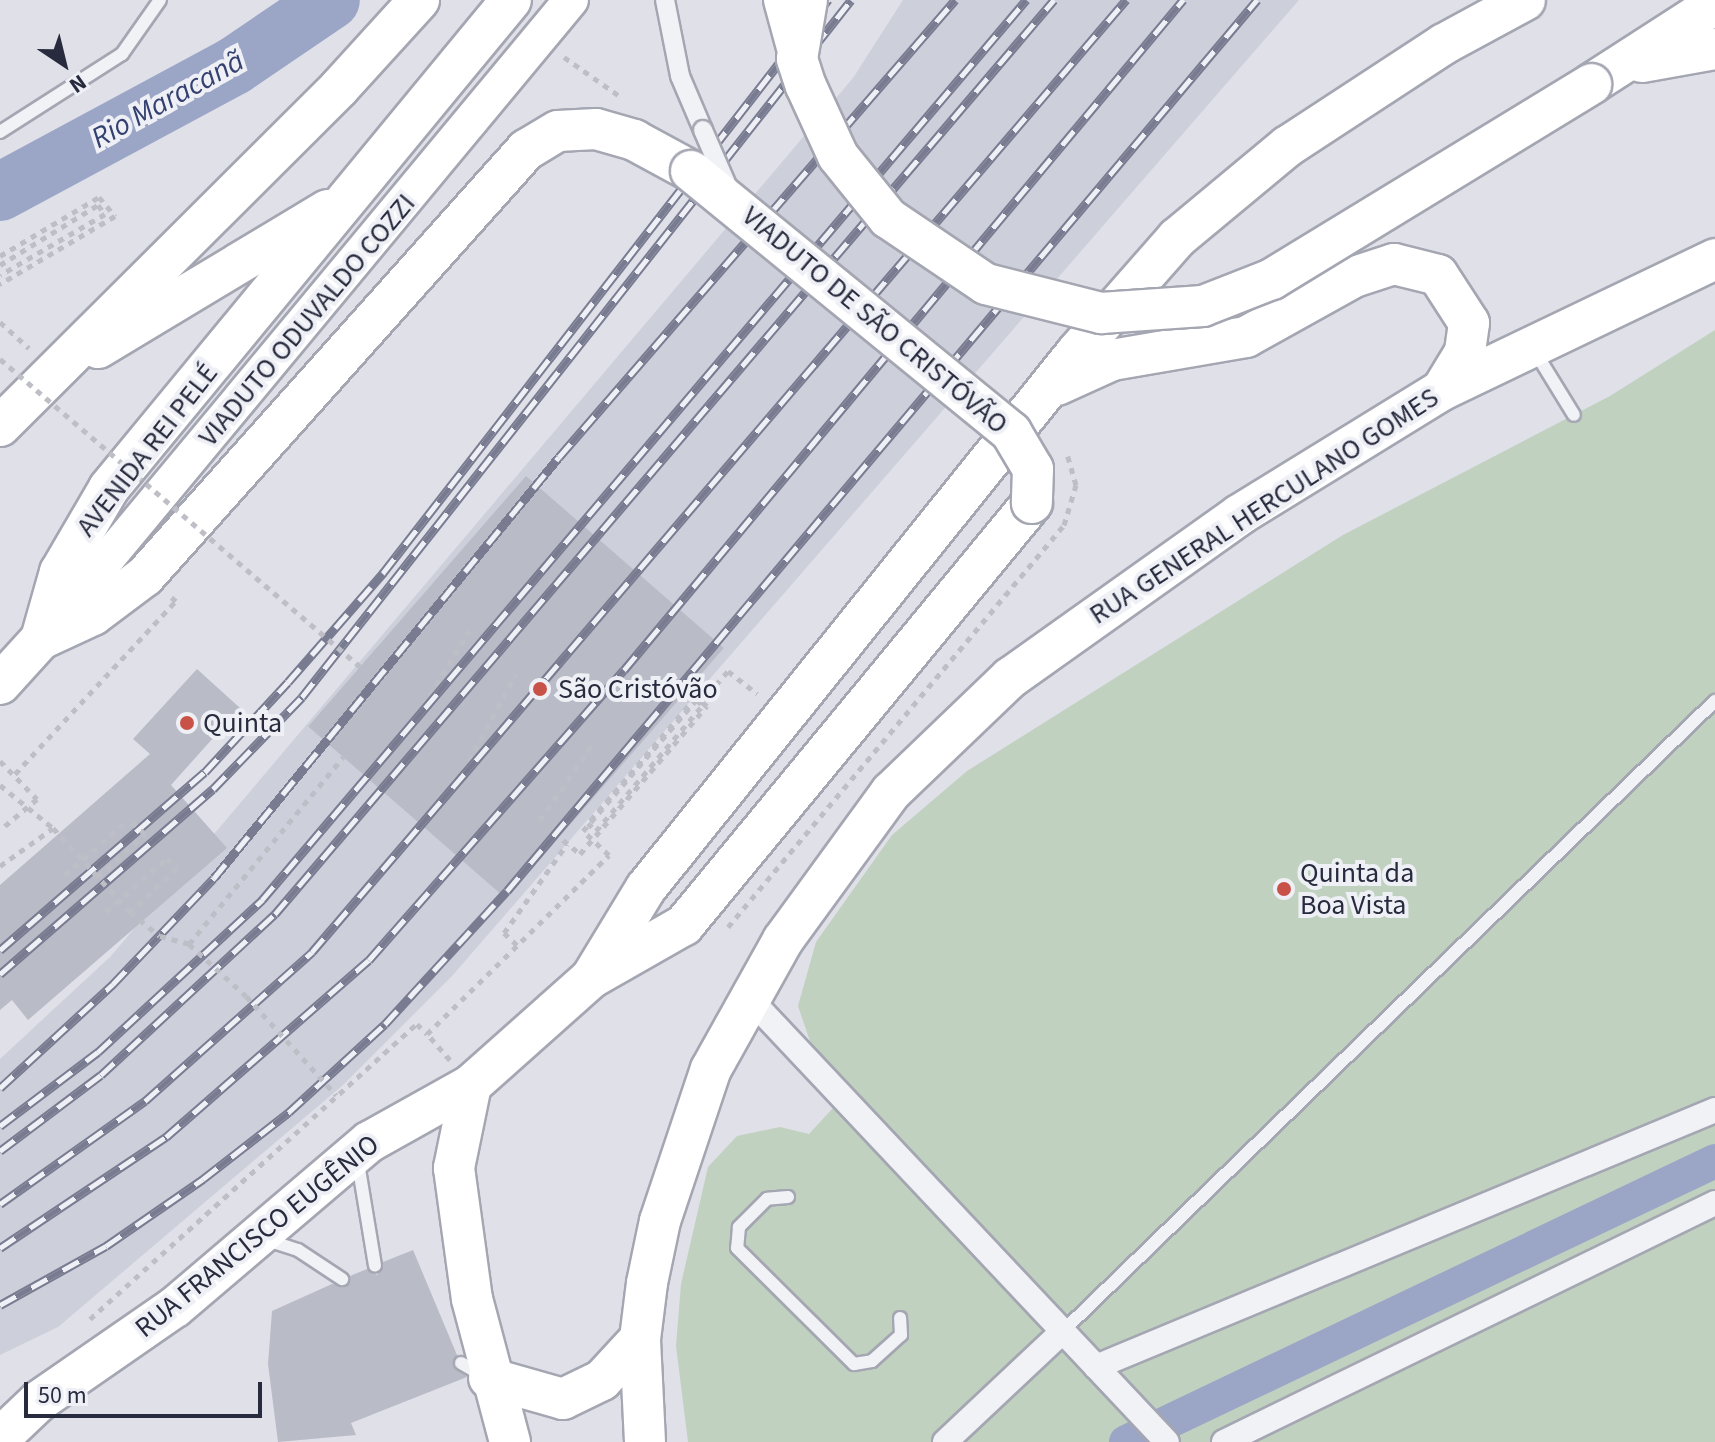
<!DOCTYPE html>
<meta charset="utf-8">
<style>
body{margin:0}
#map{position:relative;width:1715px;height:1442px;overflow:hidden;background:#dfe0e8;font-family:"Source Sans 3",sans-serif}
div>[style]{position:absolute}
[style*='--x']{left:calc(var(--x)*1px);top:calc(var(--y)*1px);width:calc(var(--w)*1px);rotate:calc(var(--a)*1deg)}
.built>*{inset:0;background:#cdcfda}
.green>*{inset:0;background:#c1d1c0}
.canal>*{height:34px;margin:-17px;padding:0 17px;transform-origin:17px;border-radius:17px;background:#9ba6c7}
.river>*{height:58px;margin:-29px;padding:0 29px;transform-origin:29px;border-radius:29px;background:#9ba6c7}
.building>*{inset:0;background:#b9bbc7;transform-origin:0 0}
.path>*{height:5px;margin-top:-2.5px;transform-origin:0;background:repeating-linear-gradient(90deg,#bdbec6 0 6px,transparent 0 12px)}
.roads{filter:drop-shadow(2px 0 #a4a6b2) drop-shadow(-2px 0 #a4a6b2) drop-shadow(0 2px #a4a6b2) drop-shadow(0 -2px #a4a6b2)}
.service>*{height:12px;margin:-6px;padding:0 6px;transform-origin:6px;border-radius:6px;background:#f1f2f6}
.pedestrian>*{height:18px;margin:-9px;padding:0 9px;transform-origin:9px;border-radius:9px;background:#f1f2f6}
.minor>*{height:24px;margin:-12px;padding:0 12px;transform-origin:12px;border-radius:12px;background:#f1f2f6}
.secondary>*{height:34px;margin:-17px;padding:0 17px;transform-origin:17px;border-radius:17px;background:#fff}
.primary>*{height:40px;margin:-20px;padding:0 20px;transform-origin:20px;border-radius:20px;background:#fff}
.rail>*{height:9px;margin-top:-4.5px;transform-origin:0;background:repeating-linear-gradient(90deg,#eef0f5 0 18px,#797c91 0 36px);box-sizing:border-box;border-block:2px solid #797c91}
.path-bridge>*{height:5px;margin-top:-2.5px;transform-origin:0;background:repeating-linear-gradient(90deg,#bdbec6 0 6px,transparent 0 12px)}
.bridges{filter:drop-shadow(2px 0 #a4a6b2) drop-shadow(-2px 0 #a4a6b2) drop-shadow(0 2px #a4a6b2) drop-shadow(0 -2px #a4a6b2)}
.pedestrian-bridge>*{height:18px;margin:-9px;padding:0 9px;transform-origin:9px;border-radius:9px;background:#f1f2f6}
.secondary-bridge>*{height:34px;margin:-17px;padding:0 17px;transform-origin:17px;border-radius:17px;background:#fff}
.primary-bridge>*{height:40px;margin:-20px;padding:0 20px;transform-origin:20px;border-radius:20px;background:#fff}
.dots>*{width:22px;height:22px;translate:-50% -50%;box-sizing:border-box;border:4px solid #eef0f5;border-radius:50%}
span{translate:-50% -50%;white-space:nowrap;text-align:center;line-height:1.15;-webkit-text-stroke:8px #eef0f5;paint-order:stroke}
.street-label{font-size:28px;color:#282b3e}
.poi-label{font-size:28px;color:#282b3e}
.left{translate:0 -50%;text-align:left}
.water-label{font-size:30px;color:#344170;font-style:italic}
.north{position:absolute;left:24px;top:24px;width:80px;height:80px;-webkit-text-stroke:6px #eef0f5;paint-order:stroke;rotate:145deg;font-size:22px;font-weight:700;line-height:32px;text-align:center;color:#282b3e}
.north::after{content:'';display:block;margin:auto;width:28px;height:36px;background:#282b3e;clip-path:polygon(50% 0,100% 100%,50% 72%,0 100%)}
.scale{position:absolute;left:24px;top:1382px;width:238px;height:36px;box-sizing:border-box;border:4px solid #282b3e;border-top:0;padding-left:10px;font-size:24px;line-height:28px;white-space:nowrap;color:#282b3e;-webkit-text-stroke:6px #eef0f5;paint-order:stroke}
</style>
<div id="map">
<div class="built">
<i style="clip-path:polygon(903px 0,1299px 0,452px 976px,343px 1085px,58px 1327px,0 1355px,0 1059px,111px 956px,853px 78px)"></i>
</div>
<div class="green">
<i style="clip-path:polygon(1715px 330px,1715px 1442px,688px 1442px,676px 1346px,681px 1284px,708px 1167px,737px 1136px,780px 1127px,809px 1134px,844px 1096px,813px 1050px,798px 1006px,816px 942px,892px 835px,967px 771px,1343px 535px,1610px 396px)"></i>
</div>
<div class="canal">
<i style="--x:1126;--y:1442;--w:653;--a:-25.5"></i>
</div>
<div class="river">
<i style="--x:0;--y:192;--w:266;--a:-28.3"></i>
<i style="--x:234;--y:66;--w:117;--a:-34.2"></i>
</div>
<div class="building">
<i style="left:526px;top:476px;width:262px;height:332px;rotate:41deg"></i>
<i style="clip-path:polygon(197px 669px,240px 708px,171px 785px,227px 848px,28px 1020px,12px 1000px,0 1010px,0 885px,150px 754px,133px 739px)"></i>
<i style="clip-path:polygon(413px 1250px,457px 1355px,453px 1367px,467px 1377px,351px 1423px,356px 1435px,278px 1442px,268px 1364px,272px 1311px,332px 1284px,345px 1287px,350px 1276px,367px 1269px,377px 1275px,383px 1262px)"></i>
</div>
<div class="path">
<i style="--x:564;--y:57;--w:66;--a:35.1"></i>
<i style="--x:0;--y:256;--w:115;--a:-30.8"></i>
<i style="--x:99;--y:197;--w:25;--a:50"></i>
<i style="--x:115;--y:216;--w:134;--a:149.4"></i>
<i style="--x:0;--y:265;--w:115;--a:-31.5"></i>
<i style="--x:98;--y:205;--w:11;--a:52"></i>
<i style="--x:105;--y:214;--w:121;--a:149.8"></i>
<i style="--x:0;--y:322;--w:39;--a:42"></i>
<i style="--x:700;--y:703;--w:43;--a:-48.8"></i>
<i style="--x:728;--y:671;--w:37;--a:38"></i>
<i style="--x:417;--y:716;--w:100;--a:-58.5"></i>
<i style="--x:0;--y:761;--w:53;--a:45.8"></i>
<i style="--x:37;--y:799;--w:48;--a:140"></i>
<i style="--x:469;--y:761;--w:99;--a:-61.6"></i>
<i style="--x:15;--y:774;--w:236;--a:-47.1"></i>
<i style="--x:176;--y:601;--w:6;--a:-141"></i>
<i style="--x:540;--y:820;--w:91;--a:-55.3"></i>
<i style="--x:563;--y:840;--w:22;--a:39"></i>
<i style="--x:0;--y:866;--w:65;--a:-35.6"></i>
<i style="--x:65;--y:875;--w:85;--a:-41.2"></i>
<i style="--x:106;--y:912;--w:81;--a:-41.5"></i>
<i style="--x:167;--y:858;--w:14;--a:45"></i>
<i style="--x:177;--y:868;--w:64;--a:136.9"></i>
<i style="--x:189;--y:944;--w:244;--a:-50.5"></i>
<i style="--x:517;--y:945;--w:18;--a:-137"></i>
<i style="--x:504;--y:933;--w:109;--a:-54.7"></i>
<i style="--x:450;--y:1060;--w:35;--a:-131"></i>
<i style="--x:427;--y:1034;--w:255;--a:-44.5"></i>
<i style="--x:609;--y:855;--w:35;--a:-137"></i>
<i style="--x:583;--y:831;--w:173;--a:-49.2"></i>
<i style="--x:696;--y:700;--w:9;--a:36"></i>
<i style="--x:90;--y:1319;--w:440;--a:-42.1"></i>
<i style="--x:417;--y:1024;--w:14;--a:45"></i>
</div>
<div class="roads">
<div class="service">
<i style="--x:0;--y:132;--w:145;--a:-32.6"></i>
<i style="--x:122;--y:54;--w:66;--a:-54.9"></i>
<i style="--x:1534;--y:350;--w:76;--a:58.4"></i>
<i style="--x:358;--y:1163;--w:104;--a:80.6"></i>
<i style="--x:788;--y:1197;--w:21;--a:175"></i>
<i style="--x:767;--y:1199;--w:40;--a:135"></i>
<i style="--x:739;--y:1227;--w:21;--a:95"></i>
<i style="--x:737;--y:1248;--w:165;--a:44.8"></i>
<i style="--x:854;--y:1364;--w:18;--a:-9"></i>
<i style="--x:872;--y:1361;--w:39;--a:-42"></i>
<i style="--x:901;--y:1335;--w:17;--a:-93"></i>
<i style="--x:264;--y:1239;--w:36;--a:18"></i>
<i style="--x:298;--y:1250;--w:53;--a:33.4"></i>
<i style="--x:1063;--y:1331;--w:907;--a:-44.02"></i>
<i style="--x:461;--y:1363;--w:24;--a:30"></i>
</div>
<div class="pedestrian">
<i style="--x:665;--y:0;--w:77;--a:78.8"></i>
<i style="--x:680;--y:76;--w:59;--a:66.9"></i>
</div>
<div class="minor">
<i style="--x:750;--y:999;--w:608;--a:46.73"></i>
<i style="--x:1096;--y:1367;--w:670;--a:-22.55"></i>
<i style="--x:945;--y:1442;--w:162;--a:-43.2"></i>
<i style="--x:1224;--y:1442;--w:546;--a:-25.96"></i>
</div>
<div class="secondary">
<i style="--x:44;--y:635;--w:825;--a:-50.31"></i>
</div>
<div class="primary">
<i style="--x:1642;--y:62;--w:74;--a:-10.1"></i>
<i style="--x:1591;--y:84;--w:148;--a:-32.8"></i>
<i style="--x:98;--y:348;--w:268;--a:-31"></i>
<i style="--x:1057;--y:385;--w:60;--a:-24.4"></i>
<i style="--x:1112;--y:360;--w:136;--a:-9.7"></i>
<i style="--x:1246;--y:337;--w:124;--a:-29.1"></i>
<i style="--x:1354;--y:277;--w:42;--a:-18"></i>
<i style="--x:1394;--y:264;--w:45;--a:14"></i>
<i style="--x:1438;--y:275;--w:57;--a:57.1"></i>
<i style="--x:1469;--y:323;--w:29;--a:98"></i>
<i style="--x:1465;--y:352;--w:44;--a:121.2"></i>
<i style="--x:0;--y:426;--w:479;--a:-44.9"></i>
<i style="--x:339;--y:88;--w:119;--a:-47.7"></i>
<i style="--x:41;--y:639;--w:70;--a:-74.2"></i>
<i style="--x:60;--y:572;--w:97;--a:-59.7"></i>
<i style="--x:109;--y:488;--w:632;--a:-50.52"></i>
<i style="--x:0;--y:684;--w:61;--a:-47.7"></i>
<i style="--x:41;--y:639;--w:57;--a:-24.8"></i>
<i style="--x:93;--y:615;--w:65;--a:-36.9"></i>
<i style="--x:145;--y:576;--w:572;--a:-48.19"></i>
<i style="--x:526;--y:150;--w:37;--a:-31"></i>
<i style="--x:558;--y:131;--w:38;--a:-3"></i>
<i style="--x:596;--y:129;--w:40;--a:16"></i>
<i style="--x:634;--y:140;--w:65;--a:28.5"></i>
<i style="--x:593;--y:975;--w:102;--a:-58.7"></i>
<i style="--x:646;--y:888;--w:688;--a:-51.2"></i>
<i style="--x:1077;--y:352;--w:152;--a:-48.7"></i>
<i style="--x:1177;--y:238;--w:144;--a:-39.7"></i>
<i style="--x:1288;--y:146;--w:186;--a:-33.2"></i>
<i style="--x:1444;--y:44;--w:92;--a:-28.5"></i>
<i style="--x:471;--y:1085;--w:85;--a:101.6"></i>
<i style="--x:454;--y:1168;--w:132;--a:82.2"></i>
<i style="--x:472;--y:1299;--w:148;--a:75.1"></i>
<i style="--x:489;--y:1378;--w:77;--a:15.8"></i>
<i style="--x:563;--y:1399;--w:43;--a:-26"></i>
<i style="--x:602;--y:1380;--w:56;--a:-47.2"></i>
<i style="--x:0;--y:1438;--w:54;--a:-43.5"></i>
<i style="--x:39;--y:1401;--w:165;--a:-34.7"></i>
<i style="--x:175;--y:1307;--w:255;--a:-40.4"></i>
<i style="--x:369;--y:1142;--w:117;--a:-29.2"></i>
<i style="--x:471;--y:1085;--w:161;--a:-41.7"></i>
<i style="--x:591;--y:978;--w:107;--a:-29.7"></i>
<i style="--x:684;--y:925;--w:547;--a:-50.49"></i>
<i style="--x:645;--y:1442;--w:103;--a:-92.8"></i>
<i style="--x:640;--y:1339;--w:56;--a:-82.9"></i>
<i style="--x:647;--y:1283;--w:63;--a:-78.2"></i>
<i style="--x:660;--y:1221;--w:160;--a:-71.5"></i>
<i style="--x:711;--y:1069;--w:148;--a:-60.8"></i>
<i style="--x:783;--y:940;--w:183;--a:-53.9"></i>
<i style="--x:891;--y:792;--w:165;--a:-43.8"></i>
<i style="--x:1010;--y:678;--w:281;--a:-35.4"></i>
<i style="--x:1239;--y:515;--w:238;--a:-31.6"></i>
<i style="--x:1442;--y:390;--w:303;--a:-25.6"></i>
</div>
</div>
<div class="rail">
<i style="--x:0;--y:950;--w:271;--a:-41"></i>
<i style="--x:205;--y:772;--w:122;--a:-47.3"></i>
<i style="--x:288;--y:682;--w:145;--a:-48.9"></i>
<i style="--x:383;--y:573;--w:726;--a:-52.17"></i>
<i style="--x:0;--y:974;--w:282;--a:-41"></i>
<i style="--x:213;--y:789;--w:128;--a:-45.9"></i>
<i style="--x:302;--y:697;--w:887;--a:-51.77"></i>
<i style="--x:0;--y:1088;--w:154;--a:-42.6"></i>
<i style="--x:113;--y:984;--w:146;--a:-46.4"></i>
<i style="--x:214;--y:878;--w:544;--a:-50.67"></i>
<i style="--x:559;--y:457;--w:605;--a:-49.09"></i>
<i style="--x:0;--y:1126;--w:123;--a:-37.1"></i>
<i style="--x:98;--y:1052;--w:224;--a:-42.8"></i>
<i style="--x:262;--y:900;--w:1181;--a:-49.67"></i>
<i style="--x:0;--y:1151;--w:126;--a:-37"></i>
<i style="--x:101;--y:1075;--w:237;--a:-42.8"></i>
<i style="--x:275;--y:914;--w:1201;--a:-49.56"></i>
<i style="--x:0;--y:1204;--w:178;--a:-35.4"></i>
<i style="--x:145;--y:1101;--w:224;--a:-41.7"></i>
<i style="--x:312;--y:952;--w:1253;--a:-49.47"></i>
<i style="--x:0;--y:1248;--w:200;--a:-33.8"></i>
<i style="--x:166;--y:1137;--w:269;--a:-41.1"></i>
<i style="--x:369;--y:960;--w:386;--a:-48.7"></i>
<i style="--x:624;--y:670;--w:873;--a:-50.16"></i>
<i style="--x:0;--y:1305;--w:121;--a:-29.1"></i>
<i style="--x:106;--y:1246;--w:118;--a:-34.6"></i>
<i style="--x:203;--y:1179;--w:109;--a:-37.9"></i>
<i style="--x:289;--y:1112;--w:130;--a:-42.5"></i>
<i style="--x:385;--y:1024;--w:180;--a:-47.5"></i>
<i style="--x:507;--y:891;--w:1165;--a:-49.91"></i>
</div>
<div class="path-bridge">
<i style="--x:0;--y:359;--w:475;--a:40.5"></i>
<i style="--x:0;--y:785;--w:68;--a:39.1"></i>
<i style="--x:53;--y:828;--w:114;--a:47.5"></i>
<i style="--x:130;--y:912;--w:38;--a:39"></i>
<i style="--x:160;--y:936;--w:30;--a:15"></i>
<i style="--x:189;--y:944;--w:77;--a:42.4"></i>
<i style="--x:246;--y:996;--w:134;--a:47.7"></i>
<i style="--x:580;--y:854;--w:195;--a:-49.4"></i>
<i style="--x:707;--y:706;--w:14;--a:-141"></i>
<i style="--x:696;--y:697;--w:166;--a:130.6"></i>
<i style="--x:588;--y:823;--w:11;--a:45"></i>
<i style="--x:596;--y:831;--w:165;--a:-49.7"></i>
<i style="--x:98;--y:877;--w:64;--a:-42.5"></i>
<i style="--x:145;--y:834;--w:22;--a:-137"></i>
<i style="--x:728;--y:927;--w:524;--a:-50.11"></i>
<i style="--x:1064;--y:525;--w:42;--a:-73.3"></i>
<i style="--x:1076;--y:485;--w:36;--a:-106"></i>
</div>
<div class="bridges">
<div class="pedestrian-bridge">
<i style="--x:703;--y:130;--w:65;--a:66.6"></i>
</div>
<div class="secondary-bridge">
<i style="--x:781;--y:0;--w:61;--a:74.8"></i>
</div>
<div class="primary-bridge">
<i style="--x:807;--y:0;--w:60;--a:99.6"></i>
<i style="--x:797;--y:59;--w:28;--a:72"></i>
<i style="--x:806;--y:86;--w:77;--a:65.4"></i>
<i style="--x:838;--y:156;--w:80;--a:51.1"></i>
<i style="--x:888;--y:218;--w:118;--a:34"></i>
<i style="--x:986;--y:284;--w:119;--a:14.2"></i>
<i style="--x:1101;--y:313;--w:102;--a:-3.9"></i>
<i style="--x:1203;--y:306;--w:74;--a:-21.4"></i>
<i style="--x:1272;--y:279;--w:374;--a:-31.4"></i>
<i style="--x:691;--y:171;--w:413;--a:39.2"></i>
<i style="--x:1011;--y:432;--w:43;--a:59.3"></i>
<i style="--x:1033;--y:469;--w:34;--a:92"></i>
</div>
</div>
<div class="dots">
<i style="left:540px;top:689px;background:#c95248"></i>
<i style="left:187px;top:723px;background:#c95248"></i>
<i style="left:1284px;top:889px;background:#c95248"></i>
</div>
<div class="street-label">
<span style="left:307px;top:320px;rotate:-50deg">VIADUTO ODUVALDO COZZI</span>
<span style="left:875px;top:320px;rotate:40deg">VIADUTO DE SÃO CRISTÓVÃO</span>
<span style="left:147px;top:450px;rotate:-52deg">AVENIDA REI PELÉ</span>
<span style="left:1264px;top:506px;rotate:-33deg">RUA GENERAL HERCULANO GOMES</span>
<span style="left:257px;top:1236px;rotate:-39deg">RUA FRANCISCO EUGÊNIO</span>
</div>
<div class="poi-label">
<span class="left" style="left:558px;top:689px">São Cristóvão</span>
<span class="left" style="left:203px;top:723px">Quinta</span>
<span class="left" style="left:1300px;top:889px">Quinta da<br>Boa Vista</span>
</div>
<div class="water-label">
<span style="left:168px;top:100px;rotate:-29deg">Rio Maracanã</span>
</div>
<div class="north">N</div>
<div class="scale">50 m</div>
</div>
